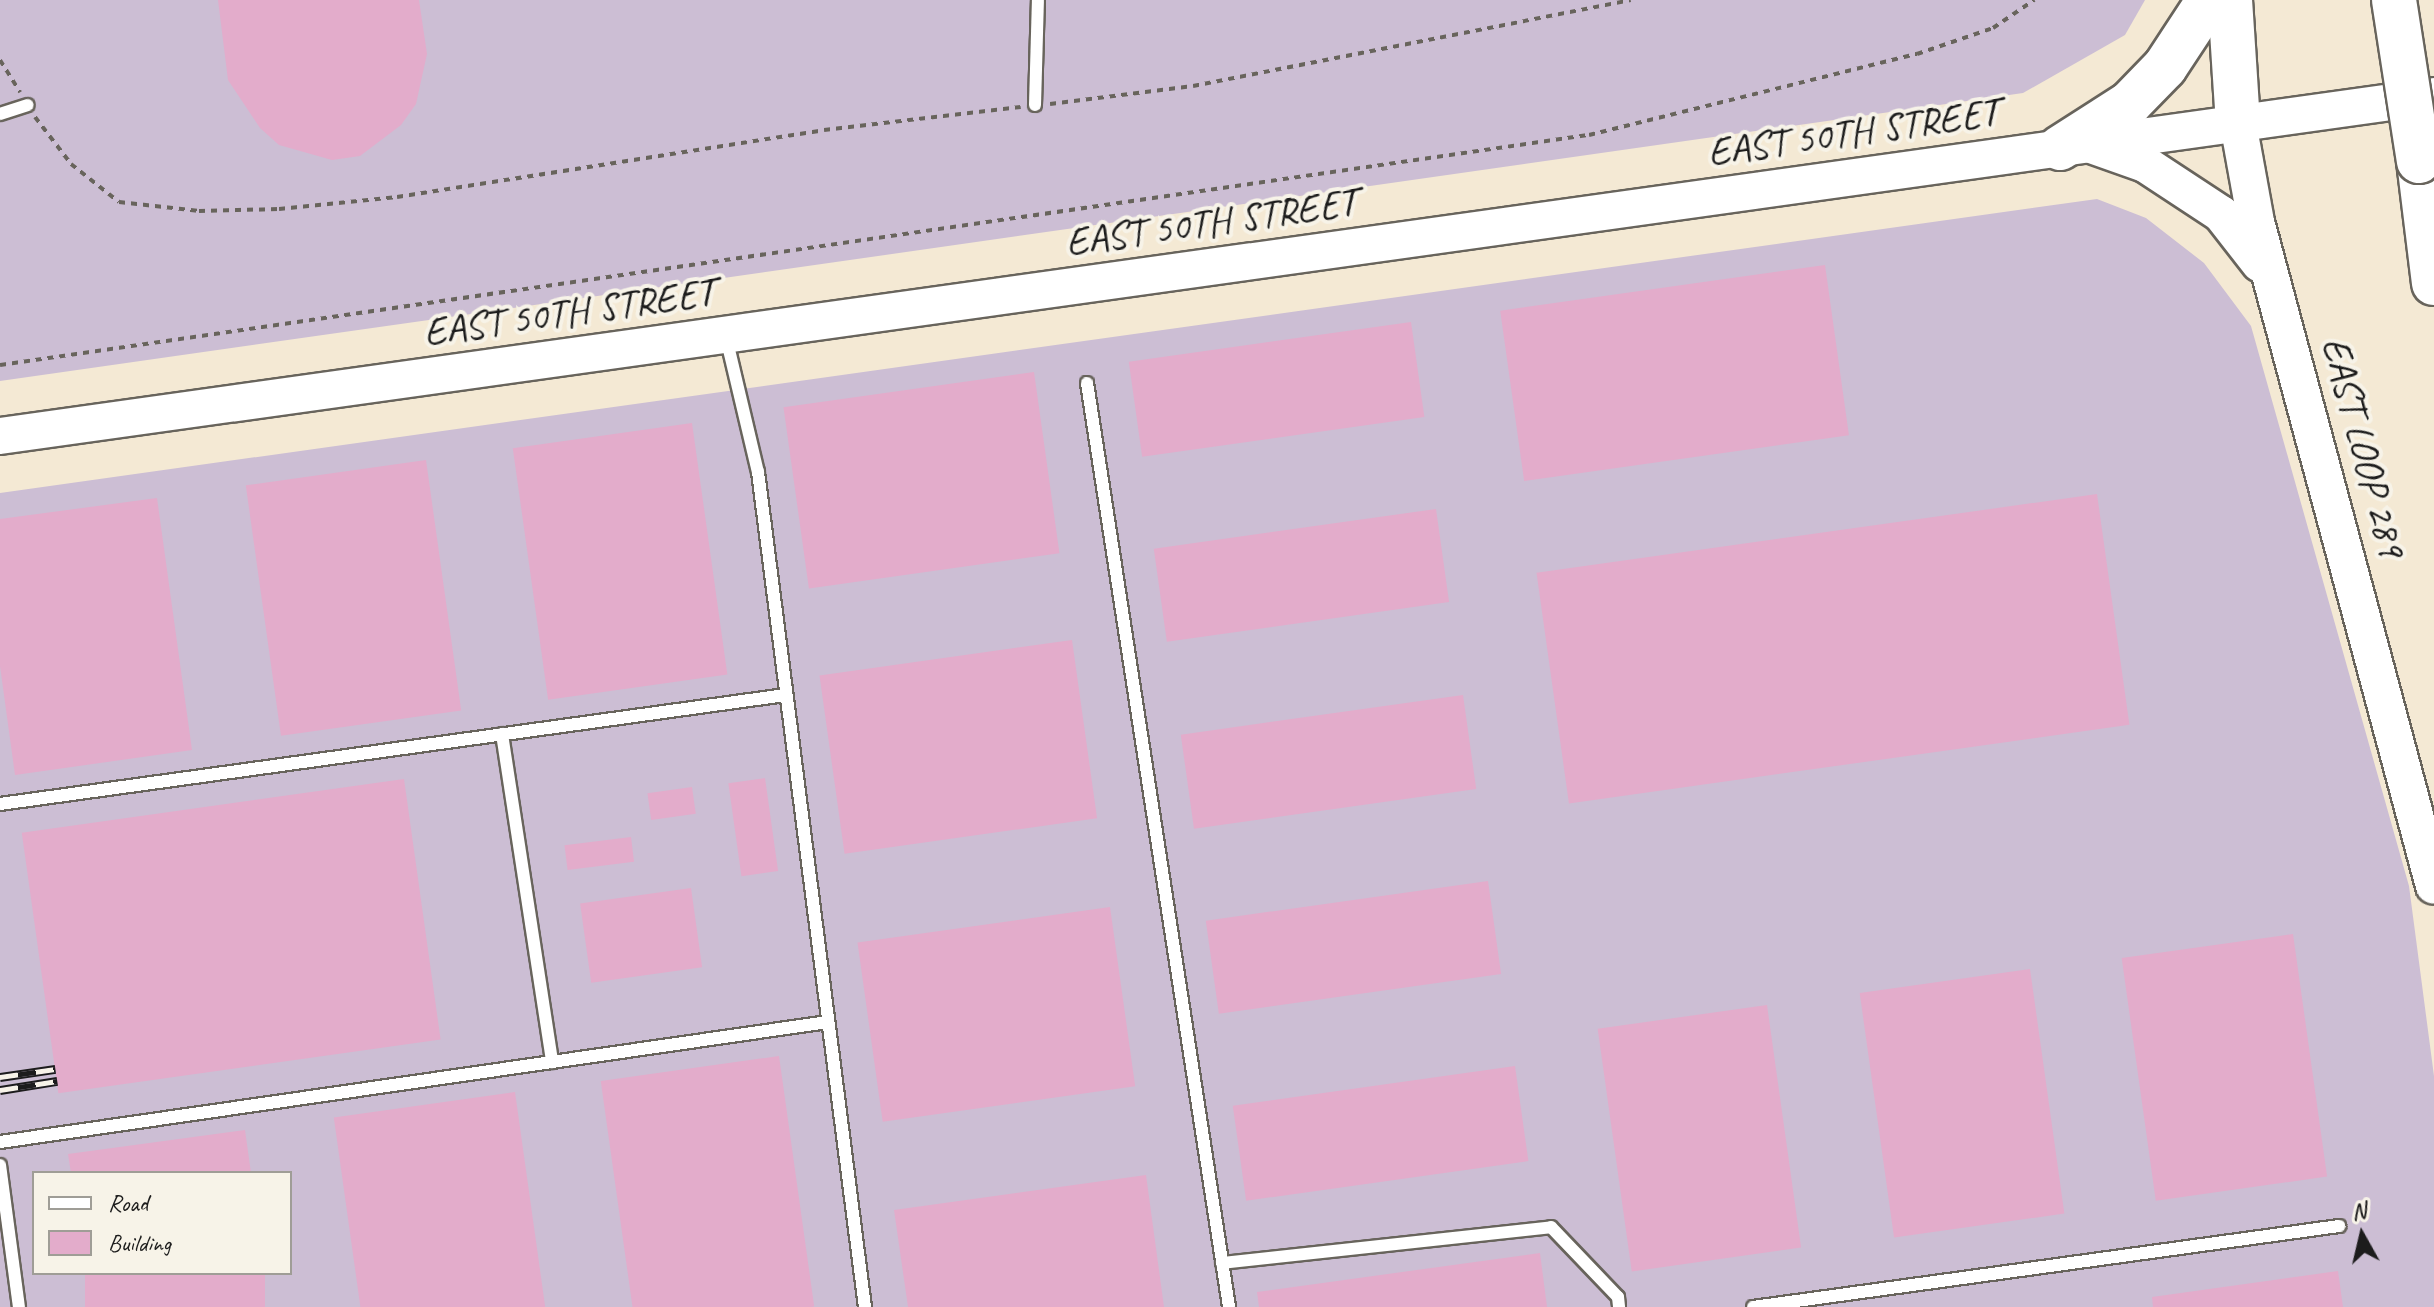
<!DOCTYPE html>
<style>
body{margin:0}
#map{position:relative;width:2434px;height:1307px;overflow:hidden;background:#f4e9d4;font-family:Caveat,sans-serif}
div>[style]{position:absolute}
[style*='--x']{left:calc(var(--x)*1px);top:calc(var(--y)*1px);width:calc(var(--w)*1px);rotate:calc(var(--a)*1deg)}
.industrial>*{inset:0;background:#ccbed4}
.building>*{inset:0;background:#e3accb;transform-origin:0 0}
.path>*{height:4px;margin-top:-2px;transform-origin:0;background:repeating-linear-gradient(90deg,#68645c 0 6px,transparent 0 12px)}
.roads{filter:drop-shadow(2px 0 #68645c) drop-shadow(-2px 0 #68645c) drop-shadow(0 2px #68645c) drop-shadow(0 -2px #68645c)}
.service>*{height:12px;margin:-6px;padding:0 6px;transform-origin:6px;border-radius:6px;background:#fff}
.secondary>*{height:36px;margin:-18px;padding:0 18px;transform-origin:18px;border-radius:18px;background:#fff}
.motorway>*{height:44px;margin:-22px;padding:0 22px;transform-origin:22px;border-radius:22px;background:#fff}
.rail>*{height:9px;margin-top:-4.5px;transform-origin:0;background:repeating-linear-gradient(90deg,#f7f3e8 0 18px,#1c1c1c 0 36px);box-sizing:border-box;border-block:2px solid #1c1c1c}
.bridges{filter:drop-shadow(2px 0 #68645c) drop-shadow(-2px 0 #68645c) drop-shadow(0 2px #68645c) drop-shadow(0 -2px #68645c)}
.motorway-bridge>*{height:44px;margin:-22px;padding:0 22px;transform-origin:22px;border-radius:22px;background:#fff}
span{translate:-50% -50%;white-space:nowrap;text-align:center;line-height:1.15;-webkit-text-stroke:8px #f7f3e8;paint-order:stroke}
.street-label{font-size:40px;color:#1c1c1c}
.legend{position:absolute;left:32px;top:1171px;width:260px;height:104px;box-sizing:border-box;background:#f7f3e8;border:2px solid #9f9d96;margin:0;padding:10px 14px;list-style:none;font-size:24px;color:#1c1c1c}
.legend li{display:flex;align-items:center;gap:16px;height:40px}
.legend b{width:40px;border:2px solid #9f9d96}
.north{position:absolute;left:2322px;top:1195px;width:80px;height:80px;-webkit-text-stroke:6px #f7f3e8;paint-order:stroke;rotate:352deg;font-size:22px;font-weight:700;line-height:32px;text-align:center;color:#1c1c1c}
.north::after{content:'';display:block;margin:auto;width:28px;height:36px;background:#1c1c1c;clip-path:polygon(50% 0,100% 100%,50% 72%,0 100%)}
</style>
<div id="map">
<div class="industrial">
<i style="clip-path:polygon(0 0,2145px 0,2125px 35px,2023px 93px,0 381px)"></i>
<i style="clip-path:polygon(evenodd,2097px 199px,2146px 218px,2204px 263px,2251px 326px,2409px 886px,2434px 1076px,2434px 1307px,0 1307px,0 493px,2097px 199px,34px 1173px,290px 1173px,290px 1273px,34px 1273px,34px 1173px)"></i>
</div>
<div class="building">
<i style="clip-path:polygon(218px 0,419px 0,427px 54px,416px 104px,401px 125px,360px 156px,332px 160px,279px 145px,260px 128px,228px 80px)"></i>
<i style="left:1825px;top:265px;width:172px;height:328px;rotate:82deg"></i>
<i style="left:1411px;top:322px;width:96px;height:285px;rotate:82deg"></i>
<i style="left:1034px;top:372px;width:183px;height:253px;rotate:82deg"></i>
<i style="left:692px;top:423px;width:254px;height:181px;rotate:82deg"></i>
<i style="left:426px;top:460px;width:253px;height:182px;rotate:82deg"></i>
<i style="left:2097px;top:494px;width:233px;height:566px;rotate:82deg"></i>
<i style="clip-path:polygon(157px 498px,192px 750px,15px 775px,0 666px,0 519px)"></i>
<i style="left:1436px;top:509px;width:94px;height:285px;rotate:82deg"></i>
<i style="left:1072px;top:640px;width:180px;height:255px;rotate:82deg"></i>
<i style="left:1463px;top:695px;width:95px;height:285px;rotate:82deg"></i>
<i style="left:765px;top:778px;width:94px;height:37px;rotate:82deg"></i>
<i style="left:404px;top:779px;width:263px;height:386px;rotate:82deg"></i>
<i style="left:692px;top:787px;width:27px;height:45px;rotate:82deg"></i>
<i style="left:631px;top:837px;width:25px;height:67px;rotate:83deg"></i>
<i style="left:1488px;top:881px;width:94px;height:285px;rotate:82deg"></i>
<i style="left:691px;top:888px;width:80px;height:112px;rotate:82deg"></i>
<i style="left:1110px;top:907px;width:181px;height:255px;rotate:82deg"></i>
<i style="left:2293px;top:934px;width:245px;height:173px;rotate:82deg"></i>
<i style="left:2030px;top:969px;width:247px;height:172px;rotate:82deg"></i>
<i style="left:1767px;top:1005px;width:245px;height:171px;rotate:82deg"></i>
<i style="left:779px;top:1056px;width:253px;height:180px;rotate:82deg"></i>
<i style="left:1515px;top:1066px;width:96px;height:285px;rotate:82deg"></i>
<i style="left:515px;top:1092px;width:217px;height:183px;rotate:82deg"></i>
<i style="clip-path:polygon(245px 1130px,251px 1173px,71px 1173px,68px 1154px)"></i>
<i style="clip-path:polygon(1146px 1175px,1164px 1307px,908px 1307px,894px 1210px)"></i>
<i style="clip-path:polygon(1540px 1253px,1547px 1307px,1259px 1307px,1257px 1292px)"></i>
<i style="clip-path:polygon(2338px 1271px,2343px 1307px,2153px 1307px,2152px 1297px)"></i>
<i style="left:85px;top:1273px;width:180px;height:34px"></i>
</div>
<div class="path">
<i style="--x:0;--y:60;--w:38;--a:58"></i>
<i style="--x:1050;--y:104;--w:144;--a:-7.2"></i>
<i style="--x:1193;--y:86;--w:446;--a:-11.1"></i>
<i style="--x:35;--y:117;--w:59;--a:52.5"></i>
<i style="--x:71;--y:164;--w:61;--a:38.4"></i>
<i style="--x:119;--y:202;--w:81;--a:6.4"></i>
<i style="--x:199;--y:211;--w:80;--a:-1.4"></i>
<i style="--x:279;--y:209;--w:119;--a:-5.8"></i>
<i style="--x:397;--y:197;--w:432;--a:-8.9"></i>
<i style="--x:824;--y:130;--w:198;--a:-6.7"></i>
<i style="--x:0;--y:365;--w:1606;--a:-8.24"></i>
<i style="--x:1589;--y:135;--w:338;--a:-13.9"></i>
<i style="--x:1917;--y:54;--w:80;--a:-18.9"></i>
<i style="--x:1993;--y:28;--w:50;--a:-34.3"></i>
</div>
<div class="roads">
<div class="service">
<i style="--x:1035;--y:105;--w:105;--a:-88.4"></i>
<i style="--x:0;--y:114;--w:29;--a:-18"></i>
<i style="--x:726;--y:337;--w:139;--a:76.7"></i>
<i style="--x:758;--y:472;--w:842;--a:82.7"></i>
<i style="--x:1087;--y:383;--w:935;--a:81.26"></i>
<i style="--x:502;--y:734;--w:332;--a:81.3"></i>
<i style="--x:0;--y:804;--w:794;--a:-7.9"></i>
<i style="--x:0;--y:1142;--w:837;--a:-8.25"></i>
<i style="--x:0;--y:1165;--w:143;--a:82.4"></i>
<i style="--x:1222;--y:1263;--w:331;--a:-6.2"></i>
<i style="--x:1551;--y:1227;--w:97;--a:46.3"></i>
<i style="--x:1618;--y:1297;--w:10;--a:84"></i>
<i style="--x:1753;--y:1307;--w:592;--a:-7.87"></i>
</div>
<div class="secondary">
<i style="--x:2238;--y:123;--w:101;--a:79.7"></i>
<i style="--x:2256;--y:222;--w:687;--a:74.99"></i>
<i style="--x:2094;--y:146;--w:54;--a:19.4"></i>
<i style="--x:2145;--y:164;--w:91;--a:33.3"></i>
<i style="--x:2221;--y:214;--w:63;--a:52"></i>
<i style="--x:0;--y:436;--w:2458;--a:-7.95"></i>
</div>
<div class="motorway">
<i style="--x:2230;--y:0;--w:123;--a:86.3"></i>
<i style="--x:2060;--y:148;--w:83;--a:-32.7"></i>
<i style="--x:2130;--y:103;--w:50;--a:-45.8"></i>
<i style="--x:2165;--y:67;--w:80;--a:-56.7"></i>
<i style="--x:2419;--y:161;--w:123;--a:83"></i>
</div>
</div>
<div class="rail">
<i style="--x:0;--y:1077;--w:56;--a:-8.3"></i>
<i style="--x:0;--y:1090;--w:58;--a:-9"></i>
</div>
<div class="bridges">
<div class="motorway-bridge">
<i style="--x:2394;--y:0;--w:163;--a:81.2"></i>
</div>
</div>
<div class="street-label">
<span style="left:1853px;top:132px;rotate:-8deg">EAST 50TH STREET</span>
<span style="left:1211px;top:222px;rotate:-8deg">EAST 50TH STREET</span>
<span style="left:569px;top:312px;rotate:-8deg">EAST 50TH STREET</span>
<span style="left:2364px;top:447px;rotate:75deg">EAST LOOP 289</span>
</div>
<ul class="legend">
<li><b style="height:10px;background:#fff"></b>Road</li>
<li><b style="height:22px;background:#e3accb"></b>Building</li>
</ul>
<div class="north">N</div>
</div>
